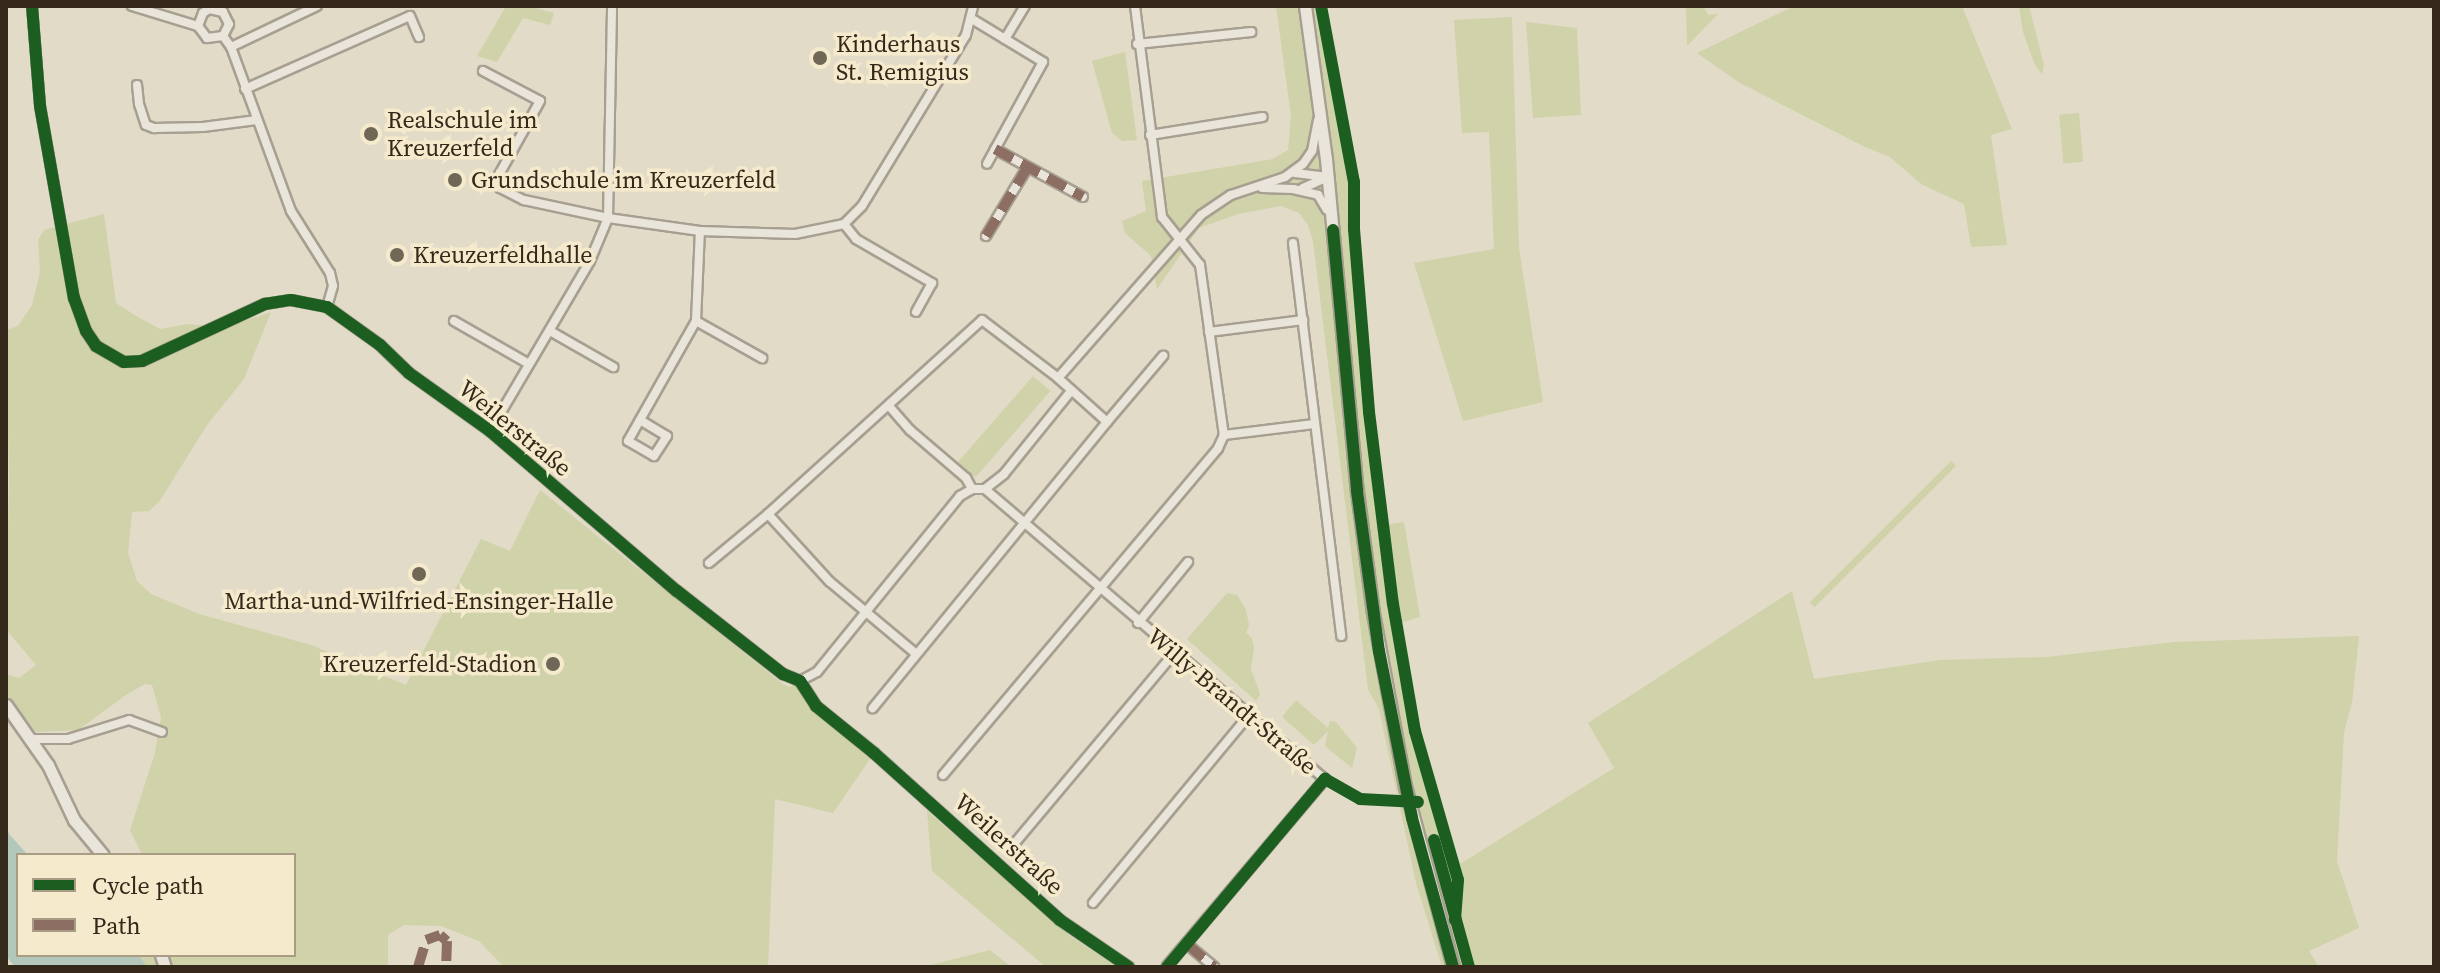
<!DOCTYPE html>
<meta charset="utf-8">
<style>
body{margin:0}
#map{position:relative;width:2440px;height:973px;overflow:hidden;background:#e2dbc7;font-family:"Source Serif 4",serif}
div>[style]{position:absolute}
[style*='--x']{left:calc(var(--x)*1px);top:calc(var(--y)*1px);width:calc(var(--w)*1px);rotate:calc(var(--a)*1deg)}
.green>*{inset:0;background:#d0d2a9;transform-origin:0 0}
.water>*{inset:0;background:#b4c7bb}
.roads{filter:drop-shadow(2px 0 #a79f91) drop-shadow(-2px 0 #a79f91) drop-shadow(0 2px #a79f91) drop-shadow(0 -2px #a79f91)}
.minor>*{height:8px;margin:-4px;padding:0 4px;transform-origin:4px;border-radius:4px;background:#eae5da}
.secondary>*{height:11px;margin:-5.5px;padding:0 5.5px;transform-origin:5.5px;border-radius:5.5px;background:#eae5da}
.quiet>*{height:10px;margin-top:-5px;transform-origin:0;background:repeating-linear-gradient(90deg,#8d6e63 0 20px,transparent 0 30px)}
.cycleway>*{height:12px;margin:-6px;padding:0 6px;transform-origin:6px;border-radius:6px;background:#1b5e20}
.dots>*{width:22px;height:22px;translate:-50% -50%;box-sizing:border-box;border:4px solid #f5eacc;border-radius:50%}
span{translate:-50% -50%;white-space:nowrap;text-align:center;line-height:1.15;-webkit-text-stroke:7px #f5eacc;paint-order:stroke}
.poi-label{font-size:24px;color:#34281b}
.left{translate:0 -50%;text-align:left}
.right{translate:-100% -50%;text-align:right}
.street-label{font-size:24px;color:#34281b}
.frame{position:absolute;inset:0;border:8px solid #34281b;pointer-events:none}
.legend{position:absolute;left:16px;top:853px;width:280px;height:104px;box-sizing:border-box;background:#f5eacc;border:2px solid #a89c85;margin:0;padding:10px 14px;list-style:none;font-size:24px;color:#34281b}
.legend li{display:flex;align-items:center;gap:16px;height:40px}
.legend b{width:40px;border:2px solid #a89c85}
</style>
<div id="map">
<div class="green">
<i style="clip-path:polygon(506px 6px,528px 6px,554px 13px,550px 25px,523px 18px,497px 62px,477px 56px)"></i>
<i style="clip-path:polygon(1276px 6px,1325px 6px,1357px 182px,1358px 248px,1384px 525px,1404px 522px,1420px 617px,1400px 623px,1407px 666px,1431px 778px,1460px 864px,1614px 768px,1588px 723px,1792px 591px,1814px 679px,1940px 660px,2047px 657px,2175px 642px,2359px 636px,2352px 703px,2344px 732px,2337px 861px,2359px 928px,2309px 951px,2319px 967px,1442px 967px,1416px 883px,1379px 709px,1368px 689px,1313px 241px,1308px 225px,1299px 213px,1281px 206px,1238px 214px,1199px 228px,1157px 289px,1151px 256px,1125px 233px,1122px 221px,1146px 211px,1142px 181px,1273px 159px,1288px 150px,1291px 116px)"></i>
<i style="clip-path:polygon(1686px 6px,1703px 6px,1708px 15px,1718px 14px,1687px 46px)"></i>
<i style="clip-path:polygon(1794px 6px,1962px 6px,2012px 129px,1991px 135px,2007px 245px,1971px 247px,1964px 204px,1921px 184px,1890px 157px,1865px 147px,1740px 83px,1697px 53px)"></i>
<i style="clip-path:polygon(2019px 6px,2029px 6px,2044px 66px,2042px 74px,2035px 65px,2023px 32px)"></i>
<i style="clip-path:polygon(1512px 17px,1519px 248px,1543px 402px,1463px 421px,1414px 263px,1494px 249px,1489px 132px,1462px 133px,1454px 20px)"></i>
<i style="clip-path:polygon(1526px 22px,1577px 28px,1581px 115px,1533px 118px)"></i>
<i style="clip-path:polygon(1125px 52px,1137px 140px,1122px 141px,1112px 133px,1092px 61px)"></i>
<i style="left:2079px;top:113px;width:49px;height:20px;rotate:85deg"></i>
<i style="clip-path:polygon(104px 214px,116px 303px,136px 316px,160px 329px,188px 324px,209px 326px,214px 331px,271px 312px,244px 379px,207px 425px,159px 502px,149px 511px,132px 512px,128px 553px,137px 581px,151px 594px,199px 614px,311px 645px,406px 685px,481px 539px,510px 551px,540px 490px,784px 685px,790px 687px,800px 681px,809px 699px,874px 753px,833px 813px,775px 799px,768px 967px,504px 967px,479px 941px,441px 926px,404px 925px,388px 935px,388px 967px,147px 967px,139px 955px,294px 955px,294px 855px,142px 855px,130px 830px,155px 753px,161px 717px,152px 685px,145px 684px,126px 695px,78px 730px,36px 732px,6px 694px,6px 674px,19px 678px,36px 665px,8px 632px,6px 616px,9px 483px,6px 330px,18px 326px,32px 305px,40px 272px,38px 240px,44px 230px)"></i>
<i style="left:1033px;top:376px;width:23px;height:114px;rotate:41deg"></i>
<i style="left:1951px;top:461px;width:7px;height:200px;rotate:45deg"></i>
<i style="clip-path:polygon(1227px 593px,1237px 595px,1246px 610px,1249px 625px,1246px 633px,1252px 638px,1254px 648px,1251px 669px,1260px 694px,1256px 701px,1187px 639px)"></i>
<i style="clip-path:polygon(1296px 700px,1328px 728px,1330px 721px,1336px 722px,1357px 748px,1352px 768px,1325px 746px,1328px 731px,1314px 745px,1282px 717px)"></i>
<i style="clip-path:polygon(927px 811px,1070px 936px,1117px 967px,1046px 967px,932px 871px)"></i>
<i style="clip-path:polygon(990px 950px,1011px 967px,930px 967px,930px 965px)"></i>
</div>
<div class="water">
<i style="clip-path:polygon(6px 826px,9px 834px,28px 855px,18px 855px,18px 955px,139px 955px,147px 967px,15px 967px,6px 956px)"></i>
</div>
<div class="roads">
<div class="minor">
<i style="--x:32;--y:6;--w:100;--a:85.4"></i>
<i style="--x:40;--y:106;--w:195;--a:80"></i>
<i style="--x:74;--y:298;--w:35;--a:70"></i>
<i style="--x:86;--y:331;--w:18;--a:56"></i>
<i style="--x:96;--y:346;--w:32;--a:30"></i>
<i style="--x:124;--y:362;--w:18;--a:-3"></i>
<i style="--x:142;--y:361;--w:136;--a:-24.9"></i>
<i style="--x:265;--y:304;--w:26;--a:-9"></i>
<i style="--x:291;--y:300;--w:37;--a:11"></i>
<i style="--x:327;--y:307;--w:65;--a:35.6"></i>
<i style="--x:380;--y:345;--w:40;--a:44"></i>
<i style="--x:409;--y:373;--w:100;--a:35.6"></i>
<i style="--x:490;--y:431;--w:246;--a:40.6"></i>
<i style="--x:677;--y:591;--w:135;--a:38.1"></i>
<i style="--x:783;--y:674;--w:18;--a:22"></i>
<i style="--x:800;--y:681;--w:30;--a:57"></i>
<i style="--x:816;--y:706;--w:75;--a:39"></i>
<i style="--x:874;--y:753;--w:250;--a:41.9"></i>
<i style="--x:1060;--y:920;--w:83;--a:34.3"></i>
<i style="--x:132;--y:6;--w:69;--a:16.9"></i>
<i style="--x:198;--y:26;--w:15;--a:53"></i>
<i style="--x:207;--y:38;--w:16;--a:-7"></i>
<i style="--x:223;--y:36;--w:13;--a:-63"></i>
<i style="--x:229;--y:24;--w:13;--a:-117"></i>
<i style="--x:223;--y:12;--w:14;--a:-168"></i>
<i style="--x:209;--y:9;--w:7;--a:146"></i>
<i style="--x:203;--y:13;--w:14;--a:111"></i>
<i style="--x:1135;--y:6;--w:213;--a:82.7"></i>
<i style="--x:1162;--y:217;--w:61;--a:51.6"></i>
<i style="--x:1200;--y:265;--w:172;--a:82"></i>
<i style="--x:972;--y:19;--w:83;--a:31.2"></i>
<i style="--x:1043;--y:62;--w:116;--a:118.8"></i>
<i style="--x:223;--y:36;--w:14;--a:54"></i>
<i style="--x:231;--y:47;--w:175;--a:69.9"></i>
<i style="--x:291;--y:211;--w:73;--a:57.8"></i>
<i style="--x:330;--y:273;--w:13;--a:77"></i>
<i style="--x:333;--y:286;--w:22;--a:106"></i>
<i style="--x:1005;--y:39;--w:39;--a:-59"></i>
<i style="--x:1137;--y:44;--w:115;--a:-6"></i>
<i style="--x:231;--y:47;--w:95;--a:-25.5"></i>
<i style="--x:483;--y:71;--w:64;--a:27.8"></i>
<i style="--x:540;--y:101;--w:90;--a:119.1"></i>
<i style="--x:496;--y:180;--w:9;--a:63"></i>
<i style="--x:500;--y:188;--w:27;--a:27"></i>
<i style="--x:524;--y:200;--w:86;--a:12.1"></i>
<i style="--x:608;--y:218;--w:93;--a:8"></i>
<i style="--x:700;--y:231;--w:95;--a:1.8"></i>
<i style="--x:795;--y:234;--w:50;--a:-11.5"></i>
<i style="--x:844;--y:224;--w:25;--a:-45"></i>
<i style="--x:862;--y:206;--w:200;--a:-58.7"></i>
<i style="--x:966;--y:35;--w:30;--a:-76"></i>
<i style="--x:137;--y:85;--w:19;--a:84"></i>
<i style="--x:139;--y:104;--w:22;--a:72"></i>
<i style="--x:146;--y:125;--w:9;--a:21"></i>
<i style="--x:154;--y:128;--w:49;--a:-1.2"></i>
<i style="--x:203;--y:127;--w:54;--a:-7.4"></i>
<i style="--x:245;--y:89;--w:180;--a:-23.9"></i>
<i style="--x:410;--y:16;--w:23;--a:67"></i>
<i style="--x:1150;--y:135;--w:114;--a:-9.1"></i>
<i style="--x:995;--y:149;--w:100;--a:28.6"></i>
<i style="--x:1295;--y:173;--w:33;--a:7"></i>
<i style="--x:1262;--y:188;--w:31;--a:2"></i>
<i style="--x:1293;--y:189;--w:26;--a:13"></i>
<i style="--x:1318;--y:195;--w:17;--a:59"></i>
<i style="--x:1303;--y:188;--w:27;--a:-24"></i>
<i style="--x:844;--y:224;--w:19;--a:51"></i>
<i style="--x:856;--y:239;--w:88;--a:30.1"></i>
<i style="--x:932;--y:283;--w:33;--a:119"></i>
<i style="--x:986;--y:236;--w:79;--a:-58.9"></i>
<i style="--x:1293;--y:243;--w:396;--a:83"></i>
<i style="--x:454;--y:321;--w:86;--a:29.8"></i>
<i style="--x:696;--y:321;--w:76;--a:29.3"></i>
<i style="--x:550;--y:331;--w:73;--a:29.7"></i>
<i style="--x:1209;--y:332;--w:95;--a:-7.3"></i>
<i style="--x:1058;--y:378;--w:217;--a:-48.7"></i>
<i style="--x:1201;--y:215;--w:36;--a:-34"></i>
<i style="--x:1231;--y:195;--w:57;--a:-18.4"></i>
<i style="--x:1285;--y:177;--w:22;--a:-36"></i>
<i style="--x:1303;--y:164;--w:16;--a:-55"></i>
<i style="--x:1312;--y:151;--w:31;--a:-79"></i>
<i style="--x:889;--y:406;--w:32;--a:49"></i>
<i style="--x:910;--y:430;--w:74;--a:40.6"></i>
<i style="--x:966;--y:478;--w:13;--a:61"></i>
<i style="--x:640;--y:420;--w:31;--a:31"></i>
<i style="--x:667;--y:436;--w:24;--a:123"></i>
<i style="--x:654;--y:456;--w:30;--a:-150"></i>
<i style="--x:628;--y:441;--w:138;--a:-60.5"></i>
<i style="--x:696;--y:321;--w:90;--a:-87.5"></i>
<i style="--x:1107;--y:422;--w:87;--a:-49.7"></i>
<i style="--x:490;--y:431;--w:197;--a:-59.5"></i>
<i style="--x:590;--y:261;--w:47;--a:-67.3"></i>
<i style="--x:608;--y:218;--w:212;--a:-88.9"></i>
<i style="--x:1224;--y:435;--w:91;--a:-7"></i>
<i style="--x:985;--y:489;--w:24;--a:-38"></i>
<i style="--x:1004;--y:474;--w:107;--a:-51.1"></i>
<i style="--x:768;--y:514;--w:91;--a:47.7"></i>
<i style="--x:829;--y:581;--w:112;--a:39.9"></i>
<i style="--x:709;--y:563;--w:77;--a:-39.7"></i>
<i style="--x:768;--y:514;--w:289;--a:-42.2"></i>
<i style="--x:982;--y:320;--w:96;--a:37.3"></i>
<i style="--x:1058;--y:378;--w:66;--a:41.9"></i>
<i style="--x:1107;--y:422;--w:370;--a:129.3"></i>
<i style="--x:1138;--y:623;--w:79;--a:-50.7"></i>
<i style="--x:800;--y:681;--w:19;--a:-28"></i>
<i style="--x:817;--y:672;--w:227;--a:-50.9"></i>
<i style="--x:960;--y:496;--w:14;--a:-30"></i>
<i style="--x:972;--y:489;--w:13;--a:0"></i>
<i style="--x:985;--y:489;--w:447;--a:40.5"></i>
<i style="--x:1325;--y:779;--w:245;--a:130.2"></i>
<i style="--x:32;--y:739;--w:36;--a:0"></i>
<i style="--x:68;--y:739;--w:64;--a:-17.3"></i>
<i style="--x:129;--y:720;--w:35;--a:20"></i>
<i style="--x:943;--y:775;--w:427;--a:-49.9"></i>
<i style="--x:1218;--y:448;--w:14;--a:-65"></i>
<i style="--x:1014;--y:844;--w:249;--a:-50"></i>
<i style="--x:1093;--y:903;--w:243;--a:-50.3"></i>
<i style="--x:1188;--y:945;--w:34;--a:40"></i>
</div>
<div class="secondary">
<i style="--x:1305;--y:6;--w:154;--a:82.2"></i>
<i style="--x:1326;--y:159;--w:333;--a:84.7"></i>
<i style="--x:1357;--y:491;--w:123;--a:82.5"></i>
<i style="--x:1373;--y:613;--w:176;--a:79.5"></i>
<i style="--x:1405;--y:786;--w:187;--a:75.1"></i>
<i style="--x:6;--y:705;--w:73;--a:55"></i>
<i style="--x:48;--y:765;--w:61;--a:64.7"></i>
<i style="--x:74;--y:820;--w:45;--a:50.4"></i>
<i style="--x:161;--y:955;--w:13;--a:72"></i>
</div>
</div>
<div class="quiet">
<i style="--x:995;--y:149;--w:100;--a:28.6"></i>
<i style="--x:986;--y:236;--w:79;--a:-58.9"></i>
<i style="--x:1188;--y:945;--w:34;--a:40"></i>
<i style="--x:418;--y:967;--w:28;--a:-73"></i>
<i style="--x:426;--y:940;--w:15;--a:-20"></i>
<i style="--x:440;--y:935;--w:9;--a:41"></i>
<i style="--x:447;--y:941;--w:26;--a:92"></i>
</div>
<div class="cycleway">
<i style="--x:32;--y:6;--w:100;--a:85.4"></i>
<i style="--x:40;--y:106;--w:195;--a:80"></i>
<i style="--x:74;--y:298;--w:35;--a:70"></i>
<i style="--x:86;--y:331;--w:18;--a:56"></i>
<i style="--x:96;--y:346;--w:32;--a:30"></i>
<i style="--x:124;--y:362;--w:18;--a:-3"></i>
<i style="--x:142;--y:361;--w:136;--a:-24.9"></i>
<i style="--x:265;--y:304;--w:26;--a:-9"></i>
<i style="--x:291;--y:300;--w:37;--a:11"></i>
<i style="--x:327;--y:307;--w:65;--a:35.6"></i>
<i style="--x:380;--y:345;--w:40;--a:44"></i>
<i style="--x:409;--y:373;--w:100;--a:35.6"></i>
<i style="--x:490;--y:431;--w:246;--a:40.6"></i>
<i style="--x:677;--y:591;--w:135;--a:38.1"></i>
<i style="--x:783;--y:674;--w:18;--a:22"></i>
<i style="--x:800;--y:681;--w:30;--a:57"></i>
<i style="--x:816;--y:706;--w:75;--a:39"></i>
<i style="--x:874;--y:753;--w:250;--a:41.9"></i>
<i style="--x:1060;--y:920;--w:83;--a:34.3"></i>
<i style="--x:1321;--y:6;--w:179;--a:79.4"></i>
<i style="--x:1354;--y:182;--w:47;--a:90"></i>
<i style="--x:1354;--y:229;--w:184;--a:85.3"></i>
<i style="--x:1369;--y:412;--w:193;--a:82.9"></i>
<i style="--x:1393;--y:604;--w:129;--a:80.2"></i>
<i style="--x:1415;--y:731;--w:155;--a:73.9"></i>
<i style="--x:1458;--y:880;--w:40;--a:94.3"></i>
<i style="--x:1333;--y:230;--w:262;--a:84.7"></i>
<i style="--x:1357;--y:491;--w:162;--a:82.2"></i>
<i style="--x:1379;--y:651;--w:170;--a:78.8"></i>
<i style="--x:1412;--y:818;--w:155;--a:74.6"></i>
<i style="--x:1434;--y:840;--w:132;--a:74.6"></i>
<i style="--x:1167;--y:967;--w:246;--a:-50"></i>
<i style="--x:1325;--y:779;--w:40;--a:29.7"></i>
<i style="--x:1360;--y:799;--w:58;--a:3"></i>
</div>
<div class="dots">
<i style="left:820px;top:58px;background:#716757"></i>
<i style="left:371px;top:134px;background:#716757"></i>
<i style="left:455px;top:180px;background:#716757"></i>
<i style="left:397px;top:255px;background:#716757"></i>
<i style="left:419px;top:574px;background:#716757"></i>
<i style="left:553px;top:664px;background:#716757"></i>
</div>
<div class="poi-label">
<span class="left" style="left:836px;top:58px">Kinderhaus<br>St. Remigius</span>
<span class="left" style="left:387px;top:134px">Realschule im<br>Kreuzerfeld</span>
<span class="left" style="left:471px;top:180px">Grundschule im Kreuzerfeld</span>
<span class="left" style="left:413px;top:255px">Kreuzerfeldhalle</span>
<span style="left:419px;top:601px">Martha-und-Wilfried-Ensinger-Halle</span>
<span class="right" style="left:537px;top:664px">Kreuzerfeld-Stadion</span>
</div>
<div class="street-label">
<span style="left:515px;top:428px;rotate:39deg">Weilerstraße</span>
<span style="left:1232px;top:701px;rotate:40deg">Willy-Brandt-Straße</span>
<span style="left:1009px;top:844px;rotate:42deg">Weilerstraße</span>
</div>
<div class="frame"></div>
<ul class="legend">
<li><b style="height:10px;background:#1b5e20"></b>Cycle path</li>
<li><b style="height:10px;background:#8d6e63"></b>Path</li>
</ul>
</div>
